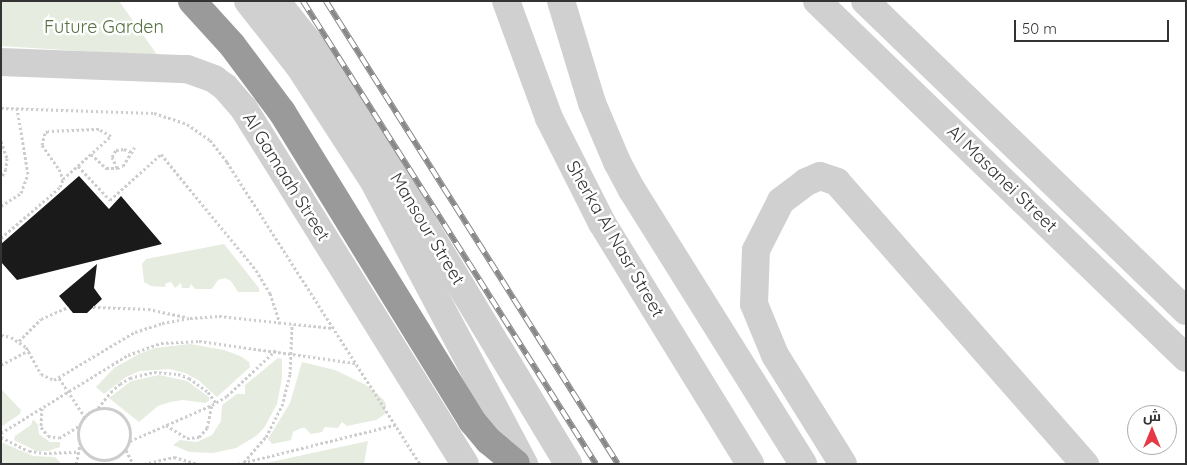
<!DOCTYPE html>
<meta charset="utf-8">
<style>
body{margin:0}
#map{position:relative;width:1187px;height:465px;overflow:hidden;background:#fff;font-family:Quicksand,Cairo,sans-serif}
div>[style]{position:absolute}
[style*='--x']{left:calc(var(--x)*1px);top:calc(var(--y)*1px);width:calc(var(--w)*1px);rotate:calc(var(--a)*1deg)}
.green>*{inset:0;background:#e6ecdf}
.building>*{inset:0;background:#1a1a1a}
.path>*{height:3px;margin-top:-1.5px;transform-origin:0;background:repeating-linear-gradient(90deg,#cdcdcd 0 2.5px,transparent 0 5px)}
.path>.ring{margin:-1.5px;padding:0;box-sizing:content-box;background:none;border:3px solid #cdcdcd;border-radius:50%}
.minor>*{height:28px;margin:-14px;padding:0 14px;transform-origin:14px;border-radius:14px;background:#d0d0d0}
.highway>*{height:28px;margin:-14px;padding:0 14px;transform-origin:14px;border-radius:14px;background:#9a9a9a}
.rail>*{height:5.5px;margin-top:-2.75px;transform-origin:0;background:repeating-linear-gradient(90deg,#fff 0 11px,#888 0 22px);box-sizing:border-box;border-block:1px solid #888}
span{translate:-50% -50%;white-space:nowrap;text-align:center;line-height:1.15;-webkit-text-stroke:5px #fff;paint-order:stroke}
.park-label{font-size:18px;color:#56703f}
.street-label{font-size:18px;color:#333}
.frame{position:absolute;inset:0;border:2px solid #333;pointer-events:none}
.north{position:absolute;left:1127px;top:405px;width:50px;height:50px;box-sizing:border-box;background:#fff;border:1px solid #adadad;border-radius:50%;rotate:0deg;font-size:14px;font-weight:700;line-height:20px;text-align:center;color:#333}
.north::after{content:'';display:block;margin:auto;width:18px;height:22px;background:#e63946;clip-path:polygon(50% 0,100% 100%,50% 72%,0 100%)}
.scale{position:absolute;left:1014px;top:20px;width:155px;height:22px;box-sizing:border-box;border:2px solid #333;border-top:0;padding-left:6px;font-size:15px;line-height:18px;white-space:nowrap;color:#333;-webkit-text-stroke:4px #fff;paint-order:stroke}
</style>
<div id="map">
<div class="green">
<i style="clip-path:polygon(1px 1px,119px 1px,158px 56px,1px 46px)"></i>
<i style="clip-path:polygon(224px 244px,259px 288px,259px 292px,238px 292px,231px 281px,225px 278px,218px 280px,212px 289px,195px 289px,191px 284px,189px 288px,182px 288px,181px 283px,175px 288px,171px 282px,166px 283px,165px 287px,151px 286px,144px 282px,142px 264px,146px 259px)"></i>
<i style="clip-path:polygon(190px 344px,224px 350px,240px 356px,249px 362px,250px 367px,217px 397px,198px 380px,185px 373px,170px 369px,140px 371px,126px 377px,104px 394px,96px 387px,114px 368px,139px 354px,155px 348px)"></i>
<i style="clip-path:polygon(278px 358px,282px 359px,282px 378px,277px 404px,264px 428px,256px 436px,236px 448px,213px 453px,189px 452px,173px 445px,180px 440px,197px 442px,212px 435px,221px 421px,222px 405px,237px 394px,245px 394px,245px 385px)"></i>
<i style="clip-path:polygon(302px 362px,335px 370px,366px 385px,383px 399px,386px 404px,385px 414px,376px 420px,347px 426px,342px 422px,338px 428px,325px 427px,322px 432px,311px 434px,305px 428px,301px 428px,293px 432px,291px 440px,272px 444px,268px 439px,290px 403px)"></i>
<i style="clip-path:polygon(159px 375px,187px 381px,209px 397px,209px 401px,205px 403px,183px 400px,170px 402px,158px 406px,139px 422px,109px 398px,131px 381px)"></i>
<i style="clip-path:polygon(1px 389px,21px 410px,20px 414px,1px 427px)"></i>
<i style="clip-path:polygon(33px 419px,38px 425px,39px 434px,50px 442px,60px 442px,60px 447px,48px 451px,36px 451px,14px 440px,15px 436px,31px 425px)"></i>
<i style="clip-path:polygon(368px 441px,364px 464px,263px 464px,266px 463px)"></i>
<i style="clip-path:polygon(1px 442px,33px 456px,55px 457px,62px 464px,1px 464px)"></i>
</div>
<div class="building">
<i style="clip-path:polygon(79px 176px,109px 209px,121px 196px,162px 244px,17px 280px,1px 262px,1px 244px)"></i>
<i style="clip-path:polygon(97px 264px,94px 288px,102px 299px,87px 313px,73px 313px,59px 296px)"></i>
</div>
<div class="path">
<i style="--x:1;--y:108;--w:153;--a:1.9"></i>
<i style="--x:154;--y:113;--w:35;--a:18"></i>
<i style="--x:187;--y:124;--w:28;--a:35"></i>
<i style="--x:210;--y:140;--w:28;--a:52"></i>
<i style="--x:227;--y:162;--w:358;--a:57.4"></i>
<i style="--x:1;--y:141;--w:18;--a:71"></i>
<i style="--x:7;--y:158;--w:11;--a:95"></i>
<i style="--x:6;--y:169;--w:10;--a:119"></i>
<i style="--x:91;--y:154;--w:21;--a:43"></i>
<i style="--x:106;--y:168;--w:11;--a:0"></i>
<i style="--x:117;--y:168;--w:6;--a:-18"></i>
<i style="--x:123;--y:166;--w:22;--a:-58"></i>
<i style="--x:78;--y:166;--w:47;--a:46.7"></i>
<i style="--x:110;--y:200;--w:69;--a:-42"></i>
<i style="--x:161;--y:154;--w:150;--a:50.7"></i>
<i style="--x:256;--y:270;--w:27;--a:59"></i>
<i style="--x:270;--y:293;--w:32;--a:72"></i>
<i style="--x:117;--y:168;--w:12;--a:-114"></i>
<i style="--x:112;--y:157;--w:8;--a:-60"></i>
<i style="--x:116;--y:150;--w:8;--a:-7"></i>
<i style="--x:124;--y:149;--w:8;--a:23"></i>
<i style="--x:1;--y:206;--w:24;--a:-33"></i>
<i style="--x:21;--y:193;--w:20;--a:-70"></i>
<i style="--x:28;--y:174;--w:67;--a:-99.5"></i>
<i style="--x:1;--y:238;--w:78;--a:-40.8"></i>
<i style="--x:60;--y:187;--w:9;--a:-69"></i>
<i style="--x:63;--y:179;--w:64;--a:-41.9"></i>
<i style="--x:111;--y:136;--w:14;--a:-150"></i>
<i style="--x:99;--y:129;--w:51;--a:177.8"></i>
<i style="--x:48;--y:131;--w:4;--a:146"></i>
<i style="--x:45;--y:133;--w:12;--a:104"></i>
<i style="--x:42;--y:145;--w:29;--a:55"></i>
<i style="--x:59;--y:169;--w:11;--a:68"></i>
<i style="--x:93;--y:307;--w:55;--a:2.1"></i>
<i style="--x:148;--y:309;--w:40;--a:12"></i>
<i style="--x:1;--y:335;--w:10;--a:11"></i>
<i style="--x:11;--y:337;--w:18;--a:34"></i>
<i style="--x:26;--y:347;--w:31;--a:61"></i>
<i style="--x:41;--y:374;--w:14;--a:25"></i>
<i style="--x:54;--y:380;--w:94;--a:-30.7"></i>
<i style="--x:135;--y:332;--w:28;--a:-18"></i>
<i style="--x:162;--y:323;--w:28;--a:-10"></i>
<i style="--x:190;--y:318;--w:29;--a:-4"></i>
<i style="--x:219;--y:316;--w:115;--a:6"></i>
<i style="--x:19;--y:341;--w:31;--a:-45"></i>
<i style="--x:41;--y:319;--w:30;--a:-24"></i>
<i style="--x:1;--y:365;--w:32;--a:-28"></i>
<i style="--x:59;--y:378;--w:47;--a:56.3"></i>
<i style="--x:42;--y:408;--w:19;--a:93"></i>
<i style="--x:41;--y:427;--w:11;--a:52"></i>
<i style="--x:48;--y:436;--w:11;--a:10"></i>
<i style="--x:59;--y:438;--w:23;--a:-31"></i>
<i style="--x:98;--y:408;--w:21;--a:-51"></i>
<i style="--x:111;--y:392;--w:12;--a:-42"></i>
<i style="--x:120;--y:384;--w:12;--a:-31"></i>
<i style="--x:130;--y:378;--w:25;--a:-14"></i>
<i style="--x:154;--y:372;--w:24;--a:5"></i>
<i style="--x:178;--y:374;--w:12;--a:20"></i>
<i style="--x:189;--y:378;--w:24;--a:36"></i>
<i style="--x:208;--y:392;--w:14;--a:54"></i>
<i class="ring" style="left:78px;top:408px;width:49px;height:49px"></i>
<i style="--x:166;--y:425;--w:25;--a:32"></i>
<i style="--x:187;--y:438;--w:12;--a:-5"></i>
<i style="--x:199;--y:437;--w:12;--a:-48"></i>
<i style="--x:207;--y:428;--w:24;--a:-78"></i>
<i style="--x:1;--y:433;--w:149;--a:-31.6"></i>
<i style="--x:128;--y:355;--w:35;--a:-20"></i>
<i style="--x:161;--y:343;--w:38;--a:-3"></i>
<i style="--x:199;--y:341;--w:158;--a:8"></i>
<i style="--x:1;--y:437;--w:31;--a:27"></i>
<i style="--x:29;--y:451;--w:15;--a:8"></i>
<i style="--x:44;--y:453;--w:34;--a:-2"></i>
<i style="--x:130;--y:441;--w:90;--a:-23.7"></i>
<i style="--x:212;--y:405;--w:17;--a:-31"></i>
<i style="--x:227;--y:396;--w:67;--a:-43.2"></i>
<i style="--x:126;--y:450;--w:16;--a:63"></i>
<i style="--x:244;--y:462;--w:33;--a:-49"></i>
<i style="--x:266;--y:437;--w:35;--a:-63"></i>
<i style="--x:282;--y:406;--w:33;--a:-76"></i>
<i style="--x:290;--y:374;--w:50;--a:-87.7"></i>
<i style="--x:76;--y:464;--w:19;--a:-78"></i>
<i style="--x:144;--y:464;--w:31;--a:-13"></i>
<i style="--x:174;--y:457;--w:26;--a:16"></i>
<i style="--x:238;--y:464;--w:162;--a:-14"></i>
</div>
<div class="minor">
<i style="--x:248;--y:1;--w:83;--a:51.9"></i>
<i style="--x:299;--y:66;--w:136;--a:57"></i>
<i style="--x:373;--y:180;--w:322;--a:62"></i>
<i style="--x:276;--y:1;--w:68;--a:51.6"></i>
<i style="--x:318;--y:54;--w:69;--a:56.8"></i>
<i style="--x:356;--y:112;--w:411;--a:58.9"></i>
<i style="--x:506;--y:1;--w:125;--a:69.8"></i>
<i style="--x:549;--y:118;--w:118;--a:63.2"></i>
<i style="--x:602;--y:223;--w:283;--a:58.4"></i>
<i style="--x:561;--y:1;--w:107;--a:73.1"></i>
<i style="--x:592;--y:103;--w:64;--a:67"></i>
<i style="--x:617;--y:162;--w:32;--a:62"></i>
<i style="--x:632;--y:190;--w:323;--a:58"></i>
<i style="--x:817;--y:1;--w:513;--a:44.05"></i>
<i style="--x:865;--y:1;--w:446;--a:44"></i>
<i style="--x:1;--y:62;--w:186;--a:2.2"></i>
<i style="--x:187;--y:69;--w:29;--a:20"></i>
<i style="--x:214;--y:79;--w:14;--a:36"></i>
<i style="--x:225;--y:87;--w:29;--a:49"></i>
<i style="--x:244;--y:109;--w:418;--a:58.1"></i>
<i style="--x:843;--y:464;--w:128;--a:-122"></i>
<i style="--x:775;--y:355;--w:55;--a:-112.4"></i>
<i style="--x:754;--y:304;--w:54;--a:-87.9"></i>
<i style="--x:756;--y:250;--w:55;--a:-63"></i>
<i style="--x:781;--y:201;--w:31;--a:-37"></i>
<i style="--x:806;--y:182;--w:15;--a:-23"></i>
<i style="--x:820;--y:176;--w:18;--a:19"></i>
<i style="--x:837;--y:182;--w:376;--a:48.7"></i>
</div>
<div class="highway">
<i style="--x:192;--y:1;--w:59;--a:47.7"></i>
<i style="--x:232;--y:45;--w:84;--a:53.3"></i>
<i style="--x:282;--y:112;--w:363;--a:58.4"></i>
<i style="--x:472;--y:421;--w:26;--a:50"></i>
<i style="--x:489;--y:441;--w:35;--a:40"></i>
</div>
<div class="rail">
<i style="--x:303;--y:1;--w:548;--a:57.67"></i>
<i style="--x:326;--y:1;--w:547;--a:57.76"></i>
</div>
<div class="park-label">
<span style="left:104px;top:27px">Future Garden</span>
</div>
<div class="street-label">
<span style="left:286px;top:177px;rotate:58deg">Al Gamaah Street</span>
<span style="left:1002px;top:179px;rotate:44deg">Al Masanei Street</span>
<span style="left:427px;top:229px;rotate:59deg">Mansour Street</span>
<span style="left:615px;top:239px;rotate:60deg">Sherka Al Nasr Street</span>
</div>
<div class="frame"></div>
<div class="north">ش</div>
<div class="scale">50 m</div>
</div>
